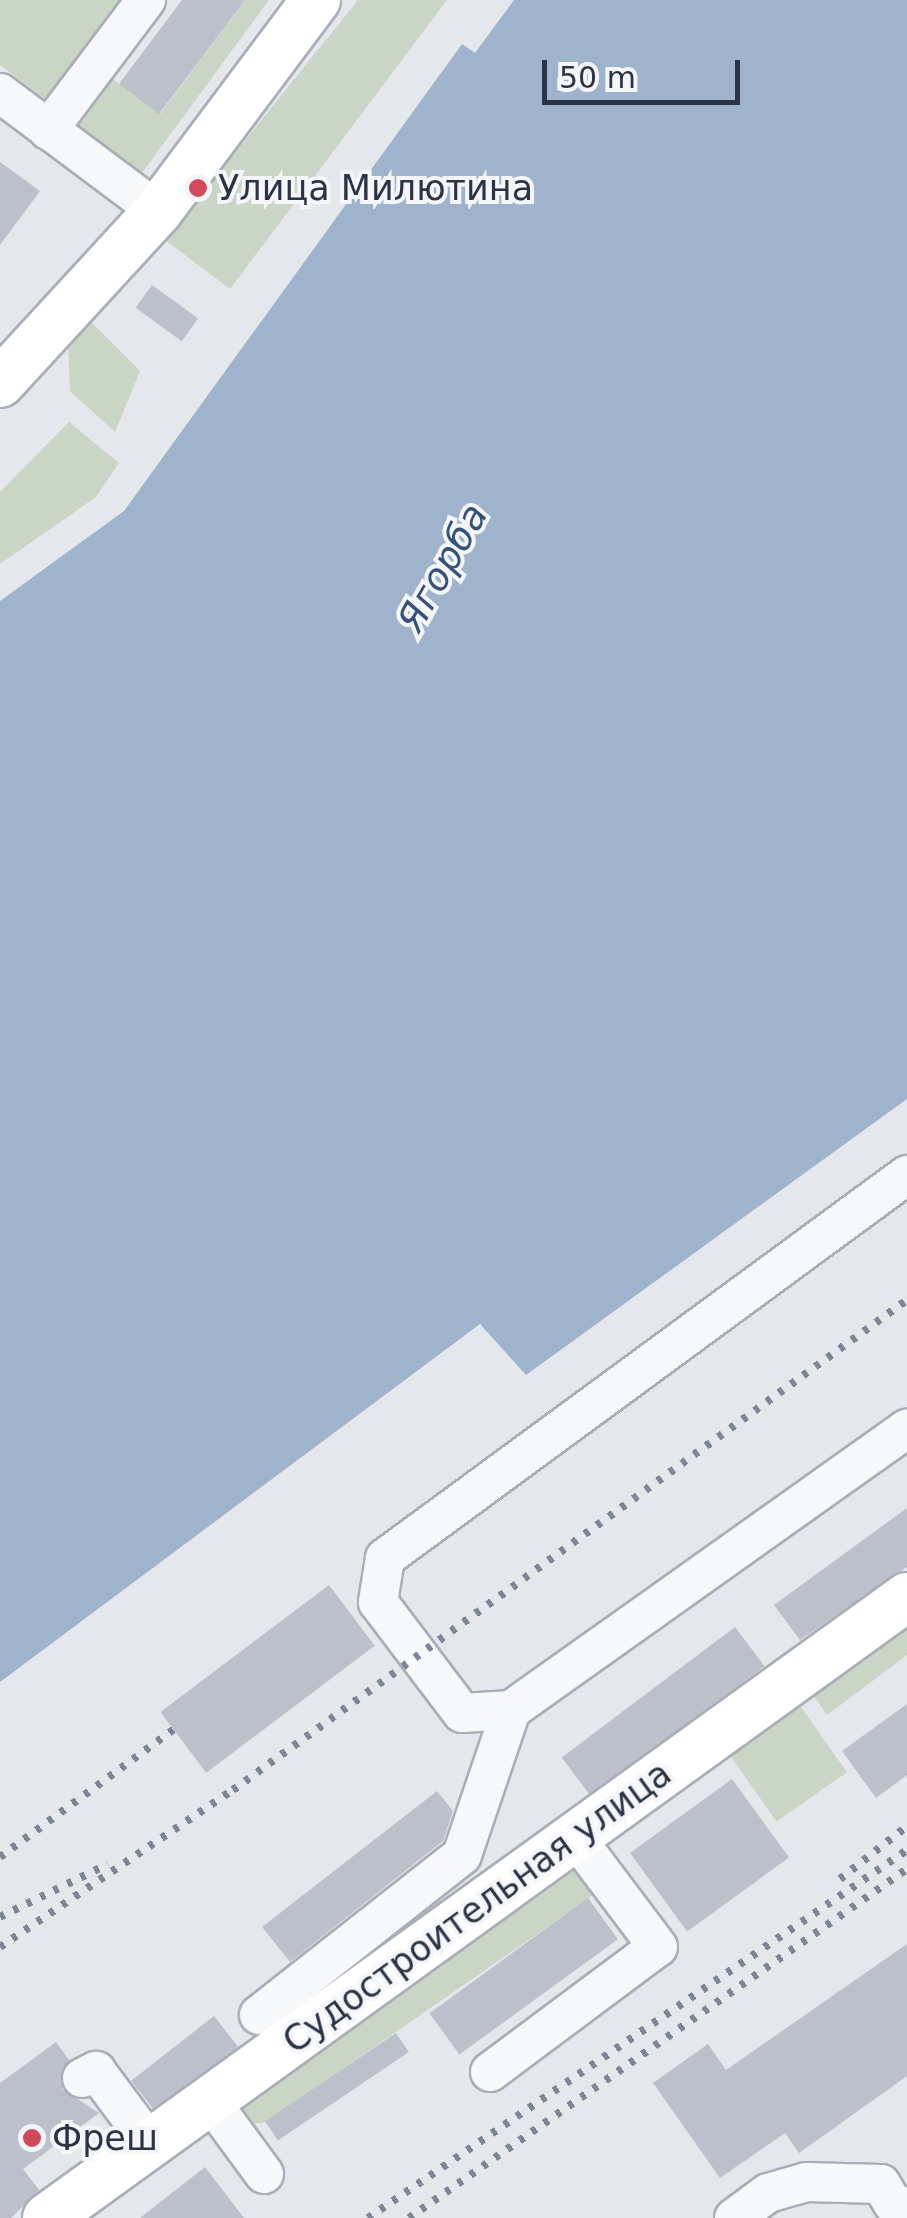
<!DOCTYPE html>
<meta charset="utf-8">
<style>
body{margin:0}
#map{position:relative;width:907px;height:2218px;overflow:hidden;background:#e4e7ec;font-family:"DejaVu Sans",sans-serif}
div>[style]{position:absolute}
[style*='--x']{left:calc(var(--x)*1px);top:calc(var(--y)*1px);width:calc(var(--w)*1px);rotate:calc(var(--a)*1deg)}
.green>*{inset:0;background:#c9d6c5;transform-origin:0 0}
.water>*{inset:0;background:#9fb4cc}
.building>*{inset:0;background:#bbc0ca;transform-origin:0 0}
.roads{filter:drop-shadow(2px 0 #a9aeb7) drop-shadow(-2px 0 #a9aeb7) drop-shadow(0 2px #a9aeb7) drop-shadow(0 -2px #a9aeb7)}
.minor>*{height:38px;margin:-19px;padding:0 19px;transform-origin:19px;border-radius:19px;background:#f7f8fa}
.major>*{height:48px;margin:-24px;padding:0 24px;transform-origin:24px;border-radius:24px;background:#fff}
.rail>*{height:8px;margin-top:-4px;transform-origin:0;background:repeating-linear-gradient(90deg,#7d8696 0 5px,transparent 0 15px)}
.dots>*{width:28px;height:28px;translate:-50% -50%;box-sizing:border-box;border:5px solid #f4f6f9;border-radius:50%}
span{translate:-50% -50%;white-space:nowrap;text-align:center;line-height:1.15;-webkit-text-stroke:8px #f4f6f9;paint-order:stroke}
.poi-label{font-size:35px;color:#2b3445}
.left{translate:0 -50%;text-align:left}
.street-label{font-size:35px;color:#2b3445}
.water-label{font-size:38px;color:#34527a;font-style:italic}
.scale{position:absolute;left:542px;top:60px;width:198px;height:45px;box-sizing:border-box;border:5px solid #2b3445;border-top:0;padding-left:12px;font-size:30px;line-height:35px;white-space:nowrap;color:#2b3445;-webkit-text-stroke:8px #f4f6f9;paint-order:stroke}
</style>
<div id="map">
<div class="green">
<i style="clip-path:polygon(0 0,121px 0,46px 100px,0 65px)"></i>
<i style="clip-path:polygon(245px 0,269px 0,139px 177px,70px 123px,106px 74px,160px 114px)"></i>
<i style="clip-path:polygon(358px 0,447px 0,230px 289px,165px 240px)"></i>
<i style="clip-path:polygon(88px 319px,140px 371px,115px 432px,70px 391px,68px 341px)"></i>
<i style="clip-path:polygon(69px 422px,119px 463px,96px 497px,0 564px,0 492px)"></i>
<i style="clip-path:polygon(907px 1619px,907px 1655px,827px 1715px,810px 1690px)"></i>
<i style="left:797px;top:1701px;width:87px;height:86px;rotate:55deg"></i>
<i style="clip-path:polygon(576px 1856px,602px 1889px,266px 2122px,243px 2125px,224px 2107px)"></i>
</div>
<div class="water">
<i style="clip-path:polygon(514px 0,907px 0,907px 1099px,526px 1375px,480px 1324px,0 1682px,0 601px,124px 511px,462px 44px,475px 53px)"></i>
</div>
<div class="building">
<i style="clip-path:polygon(182px 0,245px 0,159px 114px,119px 84px)"></i>
<i style="clip-path:polygon(0 162px,40px 191px,0 245px)"></i>
<i style="left:152px;top:285px;width:57px;height:28px;rotate:36deg"></i>
<i style="clip-path:polygon(907px 1508px,907px 1567px,800px 1640px,774px 1605px)"></i>
<i style="left:329px;top:1585px;width:76px;height:211px;rotate:53deg"></i>
<i style="left:735px;top:1627px;width:49px;height:217px;rotate:53deg"></i>
<i style="clip-path:polygon(907px 1704px,907px 1775px,876px 1798px,842px 1751px)"></i>
<i style="left:732px;top:1779px;width:97px;height:126px;rotate:54deg"></i>
<i style="clip-path:polygon(437px 1791px,453px 1811px,443px 1841px,290px 1962px,262px 1927px)"></i>
<i style="left:588px;top:1898px;width:51px;height:196px;rotate:54deg"></i>
<i style="clip-path:polygon(907px 1944px,907px 2076px,799px 2153px,785px 2133px,720px 2178px,653px 2083px,708px 2044px,726px 2070px)"></i>
<i style="left:214px;top:2016px;width:39px;height:105px;rotate:52deg"></i>
<i style="left:396px;top:2033px;width:23px;height:158px;rotate:56deg"></i>
<i style="clip-path:polygon(56px 2042px,69px 2060px,62px 2089px,99px 2113px,23px 2169px,39px 2190px,11px 2218px,0 2218px,0 2083px)"></i>
<i style="clip-path:polygon(205px 2167px,244px 2218px,140px 2218px)"></i>
</div>
<div class="roads">
<div class="minor">
<i style="--x:0;--y:93;--w:197;--a:36.8"></i>
<i style="--x:48;--y:130;--w:163;--a:-53"></i>
<i style="--x:907;--y:1175;--w:647;--a:143.73"></i>
<i style="--x:385;--y:1558;--w:45;--a:99"></i>
<i style="--x:378;--y:1602;--w:139;--a:52.9"></i>
<i style="--x:462;--y:1713;--w:49;--a:-3.5"></i>
<i style="--x:511;--y:1710;--w:486;--a:-35.4"></i>
<i style="--x:259;--y:2015;--w:258;--a:-38.2"></i>
<i style="--x:462;--y:1855;--w:153;--a:-71.3"></i>
<i style="--x:490;--y:2072;--w:209;--a:-36.7"></i>
<i style="--x:658;--y:1947;--w:138;--a:-127"></i>
<i style="--x:82;--y:2078;--w:16;--a:-27"></i>
<i style="--x:96;--y:2071;--w:89;--a:53.3"></i>
<i style="--x:209;--y:2099;--w:93;--a:53.7"></i>
<i style="--x:734;--y:2218;--w:42;--a:-36.3"></i>
<i style="--x:768;--y:2193;--w:40;--a:-16"></i>
<i style="--x:806;--y:2182;--w:75;--a:1.5"></i>
<i style="--x:881;--y:2184;--w:23;--a:59"></i>
<i style="--x:893;--y:2204;--w:14;--a:12"></i>
</div>
<div class="major">
<i style="--x:0;--y:383;--w:234;--a:-47.4"></i>
<i style="--x:158;--y:211;--w:264;--a:-53.2"></i>
<i style="--x:47;--y:2218;--w:1061;--a:-35.83"></i>
</div>
</div>
<div class="rail">
<i style="--x:0;--y:1857;--w:216;--a:-36.3"></i>
<i style="--x:840;--y:1879;--w:85;--a:-38.3"></i>
<i style="--x:0;--y:1917;--w:120;--a:-26.1"></i>
<i style="--x:0;--y:1947;--w:281;--a:-34"></i>
<i style="--x:233;--y:1790;--w:833;--a:-36.02"></i>
<i style="--x:368;--y:2218;--w:653;--a:-34.32"></i>
<i style="--x:409;--y:2218;--w:608;--a:-35.02"></i>
</div>
<div class="dots">
<i style="left:198px;top:188px;background:#d1495b"></i>
<i style="left:32px;top:2138px;background:#d1495b"></i>
</div>
<div class="poi-label">
<span class="left" style="left:218px;top:188px">Улица Милютина</span>
<span class="left" style="left:52px;top:2138px">Фреш</span>
</div>
<div class="street-label">
<span style="left:477px;top:1907px;rotate:-36deg">Судостроительная улица</span>
</div>
<div class="water-label">
<span style="left:443px;top:568px;rotate:-60deg">Ягорба</span>
</div>
<div class="scale">50 m</div>
</div>
